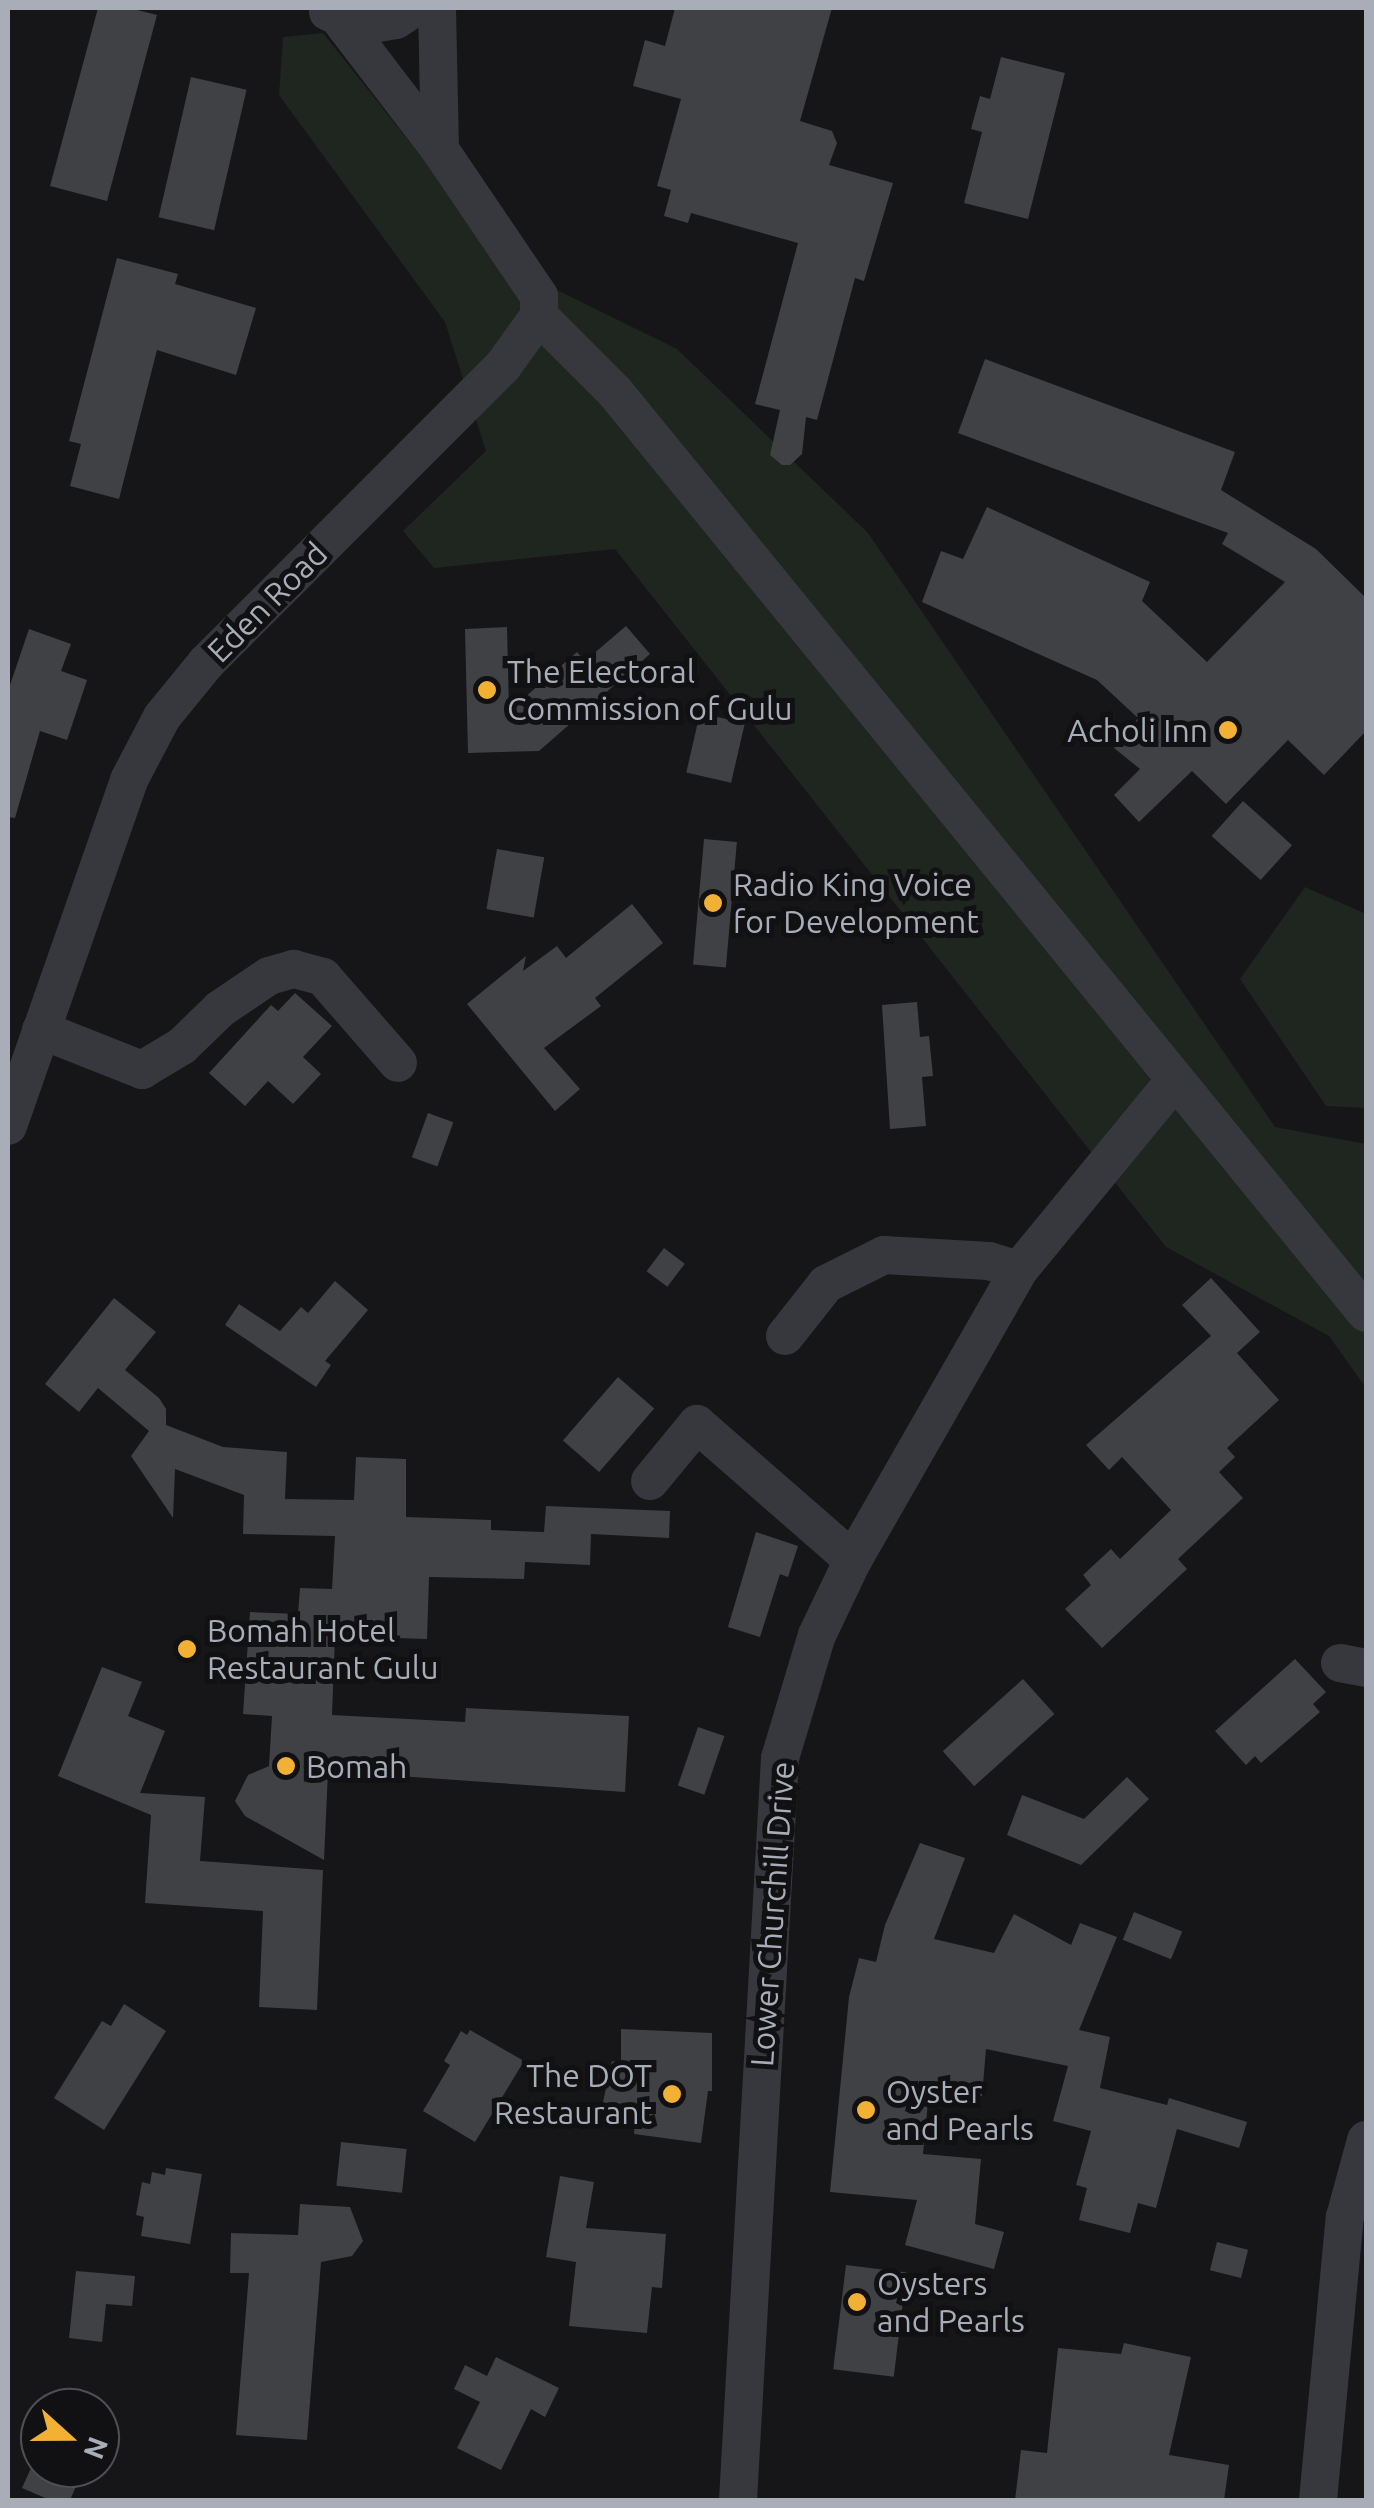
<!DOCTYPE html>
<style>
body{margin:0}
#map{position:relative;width:1374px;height:2508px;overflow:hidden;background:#161618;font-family:Ubuntu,sans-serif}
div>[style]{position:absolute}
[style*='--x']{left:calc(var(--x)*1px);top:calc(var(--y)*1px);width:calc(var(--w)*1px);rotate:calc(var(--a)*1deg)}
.green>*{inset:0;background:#1e261f}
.building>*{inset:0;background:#404145;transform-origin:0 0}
.minor>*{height:38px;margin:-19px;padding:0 19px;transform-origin:19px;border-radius:19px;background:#37383d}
.dots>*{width:28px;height:28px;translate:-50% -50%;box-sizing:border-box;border:5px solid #111113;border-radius:50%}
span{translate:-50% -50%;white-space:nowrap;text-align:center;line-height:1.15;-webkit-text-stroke:10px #111113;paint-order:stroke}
.street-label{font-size:32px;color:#a8adb8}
.poi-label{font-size:32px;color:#a8adb8}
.left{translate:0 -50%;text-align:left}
.right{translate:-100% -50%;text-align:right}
.frame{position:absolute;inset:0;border:10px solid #a8adb8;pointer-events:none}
.north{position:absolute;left:20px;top:2388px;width:100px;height:100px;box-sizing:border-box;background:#111113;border:2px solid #4d4f55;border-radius:50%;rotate:111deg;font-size:28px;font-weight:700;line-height:40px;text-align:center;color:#a8adb8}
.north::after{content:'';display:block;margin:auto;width:35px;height:45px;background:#f2b134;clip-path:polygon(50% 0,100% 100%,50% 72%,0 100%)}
</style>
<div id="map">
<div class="green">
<i style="clip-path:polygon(323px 33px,508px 266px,677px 349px,868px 533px,1275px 1127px,1366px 1144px,1366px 1388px,1329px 1336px,1166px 1247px,615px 549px,434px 568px,403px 531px,486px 451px,445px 322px,279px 95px,283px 37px)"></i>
<i style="clip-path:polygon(1305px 887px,1366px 914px,1366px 1108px,1326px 1106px,1240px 979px)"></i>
</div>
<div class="building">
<i style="clip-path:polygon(98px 8px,129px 8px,157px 15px,107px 201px,50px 186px)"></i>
<i style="clip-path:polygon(675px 8px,832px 8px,800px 121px,832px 131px,837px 143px,829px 165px,893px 183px,864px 281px,855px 278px,817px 420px,806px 417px,802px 454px,790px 465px,782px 465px,770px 455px,780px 410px,755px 404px,798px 243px,691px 213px,688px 223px,664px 216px,671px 190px,657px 186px,681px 99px,633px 86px,645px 40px,665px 46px)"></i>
<i style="clip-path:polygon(1001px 57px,1065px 73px,1028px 219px,964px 203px,982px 132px,971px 129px,980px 96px,990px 99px)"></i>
<i style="left:191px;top:77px;width:57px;height:144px;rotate:13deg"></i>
<i style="clip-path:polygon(117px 258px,178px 274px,175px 284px,256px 308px,236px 375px,157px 350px,119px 499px,70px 486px,81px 444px,69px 441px)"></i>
<i style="clip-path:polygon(985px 359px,1235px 452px,1221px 490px,1316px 549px,1366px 598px,1366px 731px,1324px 775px,1288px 740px,1226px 804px,1192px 771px,1139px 822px,1114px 795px,1140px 769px,1114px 748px,1138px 718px,1097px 680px,922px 602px,941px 551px,963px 559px,987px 507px,1150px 582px,1142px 601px,1207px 662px,1285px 582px,1222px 544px,1228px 533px,958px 433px)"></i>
<i style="clip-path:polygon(626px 626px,650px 654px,539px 751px,468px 753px,465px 629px,507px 627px,509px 711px,577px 652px,585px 661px)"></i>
<i style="clip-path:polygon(29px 629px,71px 644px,61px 671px,87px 680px,67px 740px,40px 731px,15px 818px,8px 817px,8px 691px)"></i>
<i style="left:700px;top:713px;width:46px;height:61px;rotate:13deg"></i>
<i style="left:1243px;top:801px;width:66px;height:47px;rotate:42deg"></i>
<i style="left:704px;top:839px;width:33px;height:126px;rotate:5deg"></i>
<i style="left:497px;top:849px;width:48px;height:61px;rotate:10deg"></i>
<i style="clip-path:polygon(632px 904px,663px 943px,595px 998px,601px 1006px,544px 1048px,580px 1089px,555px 1111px,467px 1004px,526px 956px,523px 971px,557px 946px,566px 958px)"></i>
<i style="clip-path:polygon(295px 993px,332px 1026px,303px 1057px,321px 1074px,293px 1104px,268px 1081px,245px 1106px,209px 1073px,271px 1005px,278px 1011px)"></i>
<i style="clip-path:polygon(917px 1002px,920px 1037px,929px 1036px,933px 1076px,922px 1077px,926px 1126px,890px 1129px,882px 1005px)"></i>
<i style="left:428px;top:1113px;width:27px;height:47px;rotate:20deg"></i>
<i style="left:664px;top:1248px;width:26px;height:29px;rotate:37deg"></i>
<i style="clip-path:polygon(1211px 1278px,1260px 1332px,1237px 1353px,1279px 1400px,1227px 1448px,1235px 1457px,1219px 1472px,1243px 1498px,1178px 1559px,1187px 1569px,1102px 1648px,1065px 1609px,1091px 1585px,1083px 1575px,1111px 1549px,1120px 1559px,1171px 1510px,1122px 1457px,1109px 1470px,1086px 1445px,1211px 1336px,1182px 1305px)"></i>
<i style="clip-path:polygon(335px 1281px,368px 1310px,325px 1361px,331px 1365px,316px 1387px,225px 1325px,239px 1304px,280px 1331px,301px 1307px,308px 1313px)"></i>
<i style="clip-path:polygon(114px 1298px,156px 1332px,125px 1370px,159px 1398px,166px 1409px,166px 1425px,223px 1447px,287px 1452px,285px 1499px,354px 1500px,356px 1457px,406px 1459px,406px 1517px,491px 1520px,491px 1530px,544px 1532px,546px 1506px,670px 1511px,669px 1538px,591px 1534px,590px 1565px,525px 1562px,524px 1579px,429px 1577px,427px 1639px,335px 1636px,332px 1715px,465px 1722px,466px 1708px,629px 1716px,625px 1792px,328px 1771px,324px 1860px,245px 1816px,235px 1801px,248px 1775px,269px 1766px,272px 1716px,243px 1714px,250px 1612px,298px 1614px,300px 1588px,332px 1589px,335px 1536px,243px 1534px,244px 1495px,175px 1469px,173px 1518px,131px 1456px,149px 1431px,98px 1388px,79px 1412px,45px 1384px)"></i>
<i style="left:618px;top:1377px;width:48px;height:84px;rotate:41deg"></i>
<i style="clip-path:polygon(756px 1532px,798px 1546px,788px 1577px,780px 1574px,760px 1637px,728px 1627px)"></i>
<i style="clip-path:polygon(1295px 1659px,1326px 1692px,1313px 1704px,1320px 1712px,1261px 1763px,1255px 1756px,1246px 1765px,1215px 1731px)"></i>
<i style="clip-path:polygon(102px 1667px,142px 1682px,128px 1716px,165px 1731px,140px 1793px,205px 1797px,200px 1861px,323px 1870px,317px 2010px,259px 2007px,263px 1911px,145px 1903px,151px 1815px,58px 1776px)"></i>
<i style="left:1023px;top:1679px;width:47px;height:108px;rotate:48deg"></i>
<i style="left:698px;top:1727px;width:28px;height:62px;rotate:19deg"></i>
<i style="clip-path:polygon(1127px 1777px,1149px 1799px,1081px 1865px,1007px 1835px,1022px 1795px,1084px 1819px)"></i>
<i style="clip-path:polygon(920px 1843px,965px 1858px,934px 1939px,994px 1953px,1014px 1914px,1071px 1945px,1080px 1923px,1117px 1937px,1079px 2030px,1110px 2037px,1100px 2088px,1167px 2105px,1169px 2098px,1247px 2122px,1239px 2148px,1177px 2129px,1156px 2208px,1138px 2203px,1130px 2233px,1079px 2220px,1087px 2188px,1076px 2185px,1091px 2131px,1053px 2121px,1068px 2066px,986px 2049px,982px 2096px,929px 2091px,923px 2154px,981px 2159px,975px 2224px,1004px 2232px,994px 2269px,905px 2245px,917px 2200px,830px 2192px,849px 1997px,859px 1958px,876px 1962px,885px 1925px)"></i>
<i style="left:1134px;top:1912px;width:52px;height:30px;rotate:22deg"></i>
<i style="clip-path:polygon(124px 2004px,166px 2031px,104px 2130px,54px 2098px,102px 2021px,111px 2026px)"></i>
<i style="clip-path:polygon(621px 2029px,712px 2033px,712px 2091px,708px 2091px,701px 2143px,634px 2134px,635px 2118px,601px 2111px,612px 2061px,621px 2063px)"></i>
<i style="clip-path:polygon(470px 2030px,524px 2061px,475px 2142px,423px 2111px,450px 2065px,444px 2061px,461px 2031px,467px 2035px)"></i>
<i style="left:341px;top:2142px;width:66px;height:44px;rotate:6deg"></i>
<i style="clip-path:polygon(166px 2168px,202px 2174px,190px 2244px,141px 2236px,144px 2217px,136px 2215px,142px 2182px,150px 2184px,152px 2172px,165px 2175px)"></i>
<i style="clip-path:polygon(560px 2176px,594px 2182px,586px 2228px,666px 2234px,662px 2288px,652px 2287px,647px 2333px,569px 2326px,576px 2262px,546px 2257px)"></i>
<i style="clip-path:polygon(300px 2204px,350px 2207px,363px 2241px,352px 2256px,321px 2262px,307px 2440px,236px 2435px,249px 2273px,230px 2273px,231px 2233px,298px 2235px)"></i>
<i style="left:1217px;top:2242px;width:32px;height:29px;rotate:14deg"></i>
<i style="left:846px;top:2265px;width:61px;height:105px;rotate:7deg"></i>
<i style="clip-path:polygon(76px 2271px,135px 2276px,132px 2306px,106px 2304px,102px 2342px,69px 2338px)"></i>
<i style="clip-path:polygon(1124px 2343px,1191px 2357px,1169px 2455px,1229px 2465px,1224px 2500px,1015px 2500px,1021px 2450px,1047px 2453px,1058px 2348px,1121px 2354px)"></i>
<i style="clip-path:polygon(496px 2357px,559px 2388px,545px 2417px,531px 2409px,501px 2470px,457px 2448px,480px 2402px,454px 2389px,465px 2365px,487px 2376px)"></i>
<i style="clip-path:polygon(31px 2468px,84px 2468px,70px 2500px,50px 2500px,22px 2488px)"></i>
</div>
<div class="minor">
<i style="--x:437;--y:8;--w:142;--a:88.8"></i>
<i style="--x:328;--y:12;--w:41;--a:18.4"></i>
<i style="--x:367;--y:25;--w:29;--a:-10"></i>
<i style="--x:396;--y:20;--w:22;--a:-34"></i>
<i style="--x:539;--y:316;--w:107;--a:45"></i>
<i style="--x:615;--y:392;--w:1188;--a:50.81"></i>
<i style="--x:41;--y:1030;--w:109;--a:21.6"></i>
<i style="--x:142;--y:1070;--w:47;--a:-31"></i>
<i style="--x:182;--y:1046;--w:53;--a:-44.2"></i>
<i style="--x:220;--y:1009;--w:59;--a:-34"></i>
<i style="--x:269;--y:976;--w:26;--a:-16"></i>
<i style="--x:294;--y:969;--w:30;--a:15"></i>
<i style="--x:323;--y:977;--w:114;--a:48.9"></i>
<i style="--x:8;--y:1126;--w:367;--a:-70.7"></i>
<i style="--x:129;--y:780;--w:71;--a:-62.4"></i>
<i style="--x:162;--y:717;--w:70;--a:-50.8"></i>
<i style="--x:206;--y:663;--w:420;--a:-45"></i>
<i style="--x:503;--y:366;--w:62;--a:-54.2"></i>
<i style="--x:539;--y:316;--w:20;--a:-90"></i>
<i style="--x:539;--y:296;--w:176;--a:-124.1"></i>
<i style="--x:440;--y:150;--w:166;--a:-127.4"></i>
<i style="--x:785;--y:1336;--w:66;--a:-51.7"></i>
<i style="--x:826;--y:1284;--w:65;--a:-26.6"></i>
<i style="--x:884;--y:1255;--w:105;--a:3.3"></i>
<i style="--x:989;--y:1261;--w:31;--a:17"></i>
<i style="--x:650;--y:1481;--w:74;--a:-50.5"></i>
<i style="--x:697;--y:1424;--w:207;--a:41.1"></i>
<i style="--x:1340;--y:1663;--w:26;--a:11"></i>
<i style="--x:738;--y:2500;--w:743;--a:-86.76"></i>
<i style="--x:780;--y:1758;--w:128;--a:-73.3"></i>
<i style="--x:817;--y:1635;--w:83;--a:-64.4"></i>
<i style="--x:853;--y:1560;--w:334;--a:-60.2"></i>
<i style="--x:1019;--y:1270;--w:246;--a:-50.6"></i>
<i style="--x:1318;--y:2500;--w:284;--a:-84.6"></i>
<i style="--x:1345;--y:2217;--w:80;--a:-74.7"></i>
</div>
<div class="dots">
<i style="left:487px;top:690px;background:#f2b134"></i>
<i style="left:1228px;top:730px;background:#f2b134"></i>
<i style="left:713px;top:903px;background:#f2b134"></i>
<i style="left:187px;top:1649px;background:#f2b134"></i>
<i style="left:286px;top:1766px;background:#f2b134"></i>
<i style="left:672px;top:2094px;background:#f2b134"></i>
<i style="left:866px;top:2110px;background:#f2b134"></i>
<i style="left:857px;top:2302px;background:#f2b134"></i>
</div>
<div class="street-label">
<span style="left:267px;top:602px;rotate:-45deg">Eden Road</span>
<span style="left:772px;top:1914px;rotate:-86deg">Lower Churchill Drive</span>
</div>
<div class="poi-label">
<span class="left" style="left:507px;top:690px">The Electoral<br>Commission of Gulu</span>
<span class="right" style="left:1208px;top:730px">Acholi Inn</span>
<span class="left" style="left:733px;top:903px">Radio King Voice<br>for Development</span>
<span class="left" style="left:207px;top:1649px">Bomah Hotel<br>Restaurant Gulu</span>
<span class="left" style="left:306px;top:1766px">Bomah</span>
<span class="right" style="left:652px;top:2094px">The DOT<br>Restaurant</span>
<span class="left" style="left:886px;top:2110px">Oyster<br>and Pearls</span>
<span class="left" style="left:877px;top:2302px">Oysters<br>and Pearls</span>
</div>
<div class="frame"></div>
<div class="north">N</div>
</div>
